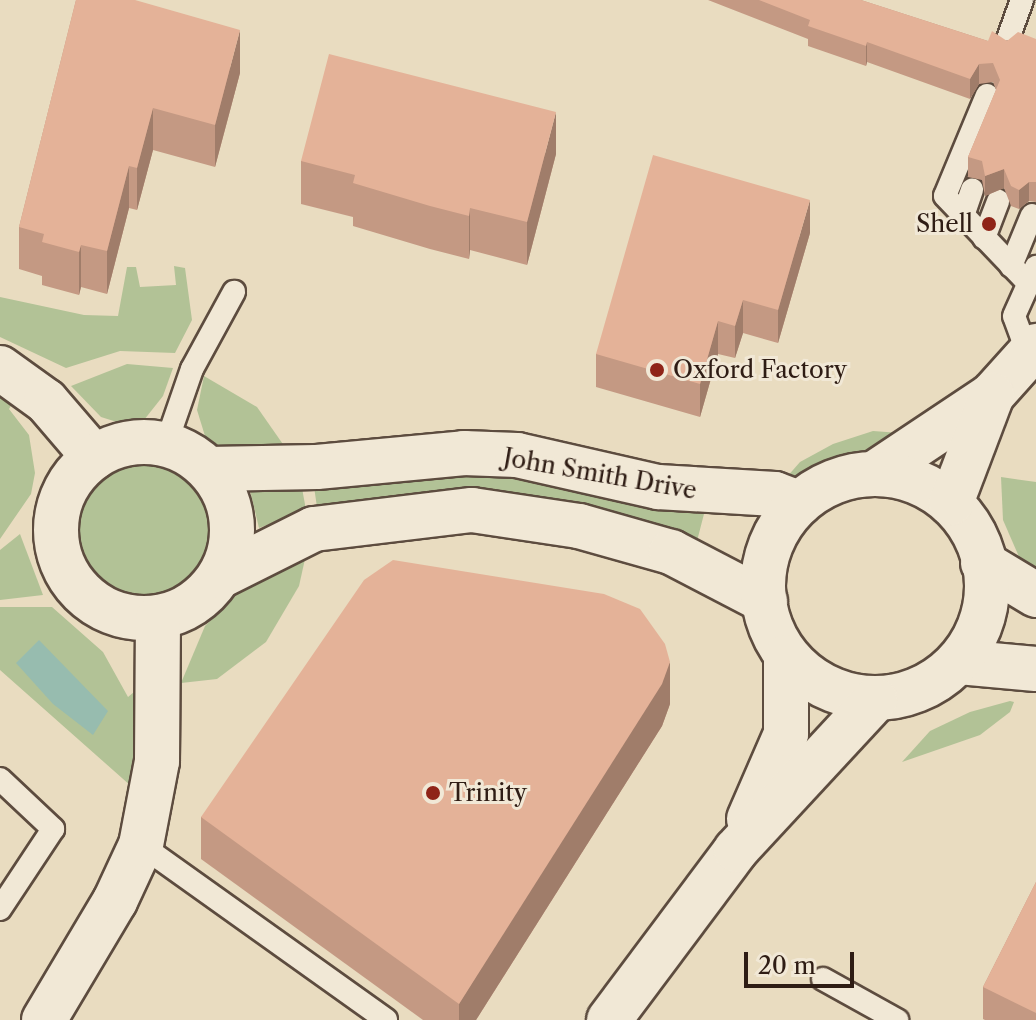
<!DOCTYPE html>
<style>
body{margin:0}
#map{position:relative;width:1036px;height:1020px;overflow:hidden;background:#e9dcc0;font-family:"Libre Caslon Text",serif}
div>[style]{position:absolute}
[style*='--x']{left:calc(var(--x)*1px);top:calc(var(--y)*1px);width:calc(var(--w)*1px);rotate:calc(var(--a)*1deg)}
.green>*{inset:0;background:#b2c296}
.round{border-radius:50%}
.water>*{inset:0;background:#97bcaf}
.roads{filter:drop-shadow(2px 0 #5d4c3f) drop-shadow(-2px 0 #5d4c3f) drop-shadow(0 2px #5d4c3f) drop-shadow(0 -2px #5d4c3f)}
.lane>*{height:22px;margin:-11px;padding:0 11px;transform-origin:11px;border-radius:11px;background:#f1e8d6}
.street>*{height:44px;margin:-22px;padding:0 22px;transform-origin:22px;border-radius:22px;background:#f1e8d6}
.street>.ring{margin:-22px;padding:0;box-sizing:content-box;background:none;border:44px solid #f1e8d6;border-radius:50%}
.secondary>*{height:44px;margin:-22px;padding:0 22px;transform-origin:22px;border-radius:22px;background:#f1e8d6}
.secondary>.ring{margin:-22px;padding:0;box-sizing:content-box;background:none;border:44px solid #f1e8d6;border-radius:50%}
.wall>*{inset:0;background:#c49983}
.shaded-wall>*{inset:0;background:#a07d6a}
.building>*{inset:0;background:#e4b298}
.dots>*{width:22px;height:22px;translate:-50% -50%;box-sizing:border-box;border:4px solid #f1e8d6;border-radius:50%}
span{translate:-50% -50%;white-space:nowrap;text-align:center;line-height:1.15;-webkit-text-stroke:6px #f1e8d6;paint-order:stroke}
.poi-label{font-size:24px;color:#2e1c14}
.right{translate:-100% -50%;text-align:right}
.left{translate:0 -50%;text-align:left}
.street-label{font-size:24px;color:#2e1c14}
.scale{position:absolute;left:744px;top:952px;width:110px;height:36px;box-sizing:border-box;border:4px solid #2e1c14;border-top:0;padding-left:10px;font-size:24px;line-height:28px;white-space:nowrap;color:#2e1c14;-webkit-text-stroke:6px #f1e8d6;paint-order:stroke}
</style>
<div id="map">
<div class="green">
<i style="clip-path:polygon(174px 266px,185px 268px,192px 320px,175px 353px,120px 351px,66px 368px,0 337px,0 297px,84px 315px,118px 316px,127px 267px,136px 267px,140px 287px,176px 285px)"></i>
<i style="clip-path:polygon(127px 364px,173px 368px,163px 396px,144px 420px,120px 423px,101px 417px,71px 386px)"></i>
<i style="clip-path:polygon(204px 376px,257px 407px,287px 450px,222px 448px,205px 436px,197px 410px)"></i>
<i style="clip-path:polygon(0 393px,14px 401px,9px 409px,29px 435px,35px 473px,31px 494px,0 539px)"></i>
<i style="clip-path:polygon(873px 431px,900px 433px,820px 472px,786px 478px,800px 462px,833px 444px)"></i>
<i class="round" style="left:79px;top:465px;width:130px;height:130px"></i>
<i style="clip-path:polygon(489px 471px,666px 508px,704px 514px,697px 541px,460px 493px,317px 507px,314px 487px)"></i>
<i style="clip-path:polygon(1001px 477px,1036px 482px,1036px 575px,1020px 559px,1003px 520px)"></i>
<i style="clip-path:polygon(249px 486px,302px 488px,306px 510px,259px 528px)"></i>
<i style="clip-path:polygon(20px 534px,43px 595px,0 600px,0 550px)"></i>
<i style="clip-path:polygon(307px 550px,299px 586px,266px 642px,217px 679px,181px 683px,205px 626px,246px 584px)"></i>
<i style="clip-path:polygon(0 607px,52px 607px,103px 652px,128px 697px,134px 692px,140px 740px,131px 786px,0 670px)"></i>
<i style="clip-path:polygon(1010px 701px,1014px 702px,1010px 712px,980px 735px,902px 762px,930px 731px,970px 712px)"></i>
</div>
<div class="water">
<i style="clip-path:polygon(39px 640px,108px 711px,93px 735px,53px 704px,16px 663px)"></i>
</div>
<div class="roads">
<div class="lane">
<i style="--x:1005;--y:47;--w:50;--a:-70.1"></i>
<i style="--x:987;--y:95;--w:109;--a:112.6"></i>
<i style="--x:945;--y:196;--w:120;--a:46.3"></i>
<i style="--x:963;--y:216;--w:28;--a:-71"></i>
<i style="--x:984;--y:238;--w:40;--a:-69"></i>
<i style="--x:1011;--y:266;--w:55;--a:-67.6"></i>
<i style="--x:1028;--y:354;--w:40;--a:-110.2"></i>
<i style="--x:1014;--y:316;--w:54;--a:-65.8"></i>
<i style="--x:166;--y:444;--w:79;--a:-70.9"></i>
<i style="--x:192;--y:369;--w:88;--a:-61.4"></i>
<i style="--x:0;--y:779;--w:73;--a:43.3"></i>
<i style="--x:53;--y:829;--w:96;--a:123.5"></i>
<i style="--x:141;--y:845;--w:301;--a:35.5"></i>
<i style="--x:823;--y:979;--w:85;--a:29"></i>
</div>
<div class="street">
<i style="--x:0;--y:368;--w:57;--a:35.7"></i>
<i style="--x:46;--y:401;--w:74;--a:49.4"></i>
<i class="ring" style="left:56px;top:442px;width:132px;height:132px"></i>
<i style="--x:209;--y:469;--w:108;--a:-1.1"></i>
<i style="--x:317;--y:467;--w:148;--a:-5.4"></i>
<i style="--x:464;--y:453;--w:53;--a:2.2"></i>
<i style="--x:517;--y:455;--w:145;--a:12.8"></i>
<i style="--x:658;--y:487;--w:117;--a:3.4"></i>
<i style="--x:775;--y:494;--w:26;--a:21"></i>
<i style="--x:983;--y:563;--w:62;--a:31.1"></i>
<i style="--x:220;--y:576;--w:105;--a:-26.6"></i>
<i style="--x:314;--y:529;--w:159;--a:-6.9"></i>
<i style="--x:472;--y:510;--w:108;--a:8.5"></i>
<i style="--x:579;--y:526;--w:96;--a:15.8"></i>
<i style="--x:671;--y:552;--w:106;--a:27.5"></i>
<i style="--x:959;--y:662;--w:77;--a:5.2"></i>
<i style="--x:44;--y:1020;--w:139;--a:-59.2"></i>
<i style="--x:115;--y:901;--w:62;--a:-65.1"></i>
<i style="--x:141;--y:845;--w:86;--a:-79.2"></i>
<i style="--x:157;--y:761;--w:143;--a:-89.6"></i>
</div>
<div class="secondary">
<i style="--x:875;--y:473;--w:141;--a:-33.7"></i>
<i style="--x:992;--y:395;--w:66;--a:-48.1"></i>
<i class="ring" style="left:763px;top:474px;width:180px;height:180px"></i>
<i style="--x:951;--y:503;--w:116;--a:-69.2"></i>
<i style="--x:749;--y:819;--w:93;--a:-66.5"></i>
<i style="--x:786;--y:734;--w:77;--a:-90"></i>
<i style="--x:609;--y:1020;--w:212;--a:-53.2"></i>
<i style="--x:736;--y:850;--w:205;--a:-47.2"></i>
</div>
</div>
<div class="wall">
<i style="clip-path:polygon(76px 0,240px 73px,215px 167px,153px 150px,137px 210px,129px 208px,107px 294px,81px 287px,79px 295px,42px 285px,42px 276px,19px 269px,19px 227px)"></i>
<i style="clip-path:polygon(708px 0,861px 0,988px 41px,1036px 39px,1036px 202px,1029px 201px,1019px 209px,1011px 206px,1004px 188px,985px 196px,982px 180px,968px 177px,968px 157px,996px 90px,993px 82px,979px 84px,970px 99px,867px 62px,866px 66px,808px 46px,808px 39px)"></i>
<i style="clip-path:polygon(556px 154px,527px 265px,470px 250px,469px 259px,430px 249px,353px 226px,353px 217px,301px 204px,301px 161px)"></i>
<i style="clip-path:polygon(810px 233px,778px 343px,743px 333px,735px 358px,718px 354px,700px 417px,596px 387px,596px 354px)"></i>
<i style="clip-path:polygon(670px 704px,662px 726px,476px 1020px,423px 1020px,201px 859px,201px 817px)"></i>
<i style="clip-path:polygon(1036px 882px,1036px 1020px,985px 1020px,983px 1019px,983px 987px)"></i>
</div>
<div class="shaded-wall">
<i style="clip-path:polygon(240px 30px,240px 73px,215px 167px,215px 125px)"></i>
<i style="clip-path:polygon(867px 42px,867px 62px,866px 66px,866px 46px)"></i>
<i style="clip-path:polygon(979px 64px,979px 84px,970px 99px,970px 79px)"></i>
<i style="clip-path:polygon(153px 108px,153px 150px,137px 210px,137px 168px)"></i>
<i style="clip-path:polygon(556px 112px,556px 154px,527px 265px,527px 222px)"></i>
<i style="clip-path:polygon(129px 166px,129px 208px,107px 294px,107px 251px)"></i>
<i style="clip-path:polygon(1004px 169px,1004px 188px,985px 196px,985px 176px)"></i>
<i style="clip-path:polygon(1029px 182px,1029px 201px,1019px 209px,1019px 190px)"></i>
<i style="clip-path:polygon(810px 200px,810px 233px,778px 343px,778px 310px)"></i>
<i style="clip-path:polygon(470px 208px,470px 250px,469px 259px,469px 216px)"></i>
<i style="clip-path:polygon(81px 245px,81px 287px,79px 295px,79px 252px)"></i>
<i style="clip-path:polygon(743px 300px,743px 333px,735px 358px,735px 326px)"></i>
<i style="clip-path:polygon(718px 321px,718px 354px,700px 417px,700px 384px)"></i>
<i style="clip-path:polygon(670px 662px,670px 704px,662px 726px,476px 1020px,459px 1020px,459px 1004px)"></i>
</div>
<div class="building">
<i style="clip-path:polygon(76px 0,135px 0,240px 30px,215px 125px,153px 108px,137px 168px,129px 166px,107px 251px,81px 245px,79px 252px,42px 242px,44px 234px,19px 227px)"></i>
<i style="clip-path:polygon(759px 0,861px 0,988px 41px,992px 31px,1007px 41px,1018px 32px,1036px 39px,1036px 182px,1029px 182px,1019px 190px,1011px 186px,1004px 169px,985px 176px,982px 161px,968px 157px,1000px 80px,993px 63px,979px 64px,970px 79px,867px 42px,866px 46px,808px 26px,810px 20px)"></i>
<i style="clip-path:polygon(329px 54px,556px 112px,527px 222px,470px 208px,469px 216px,430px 206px,353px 183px,355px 175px,301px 161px)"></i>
<i style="clip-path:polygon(653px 155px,810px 200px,778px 310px,743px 300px,735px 326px,718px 321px,700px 384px,596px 354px)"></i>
<i style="clip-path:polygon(393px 560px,604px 594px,640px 609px,665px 644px,670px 662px,662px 684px,459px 1004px,201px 817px,364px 580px)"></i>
<i style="clip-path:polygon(1036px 882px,1036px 1013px,983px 987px)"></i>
</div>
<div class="dots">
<i style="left:989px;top:224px;background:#8f2418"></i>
<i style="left:657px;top:370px;background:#8f2418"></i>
<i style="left:433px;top:793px;background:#8f2418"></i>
</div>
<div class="poi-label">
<span class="right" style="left:973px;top:224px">Shell</span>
<span class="left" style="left:673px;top:370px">Oxford Factory</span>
<span class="left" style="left:449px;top:793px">Trinity</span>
</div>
<div class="street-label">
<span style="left:600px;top:474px;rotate:10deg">John Smith Drive</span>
</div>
<div class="scale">20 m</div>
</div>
